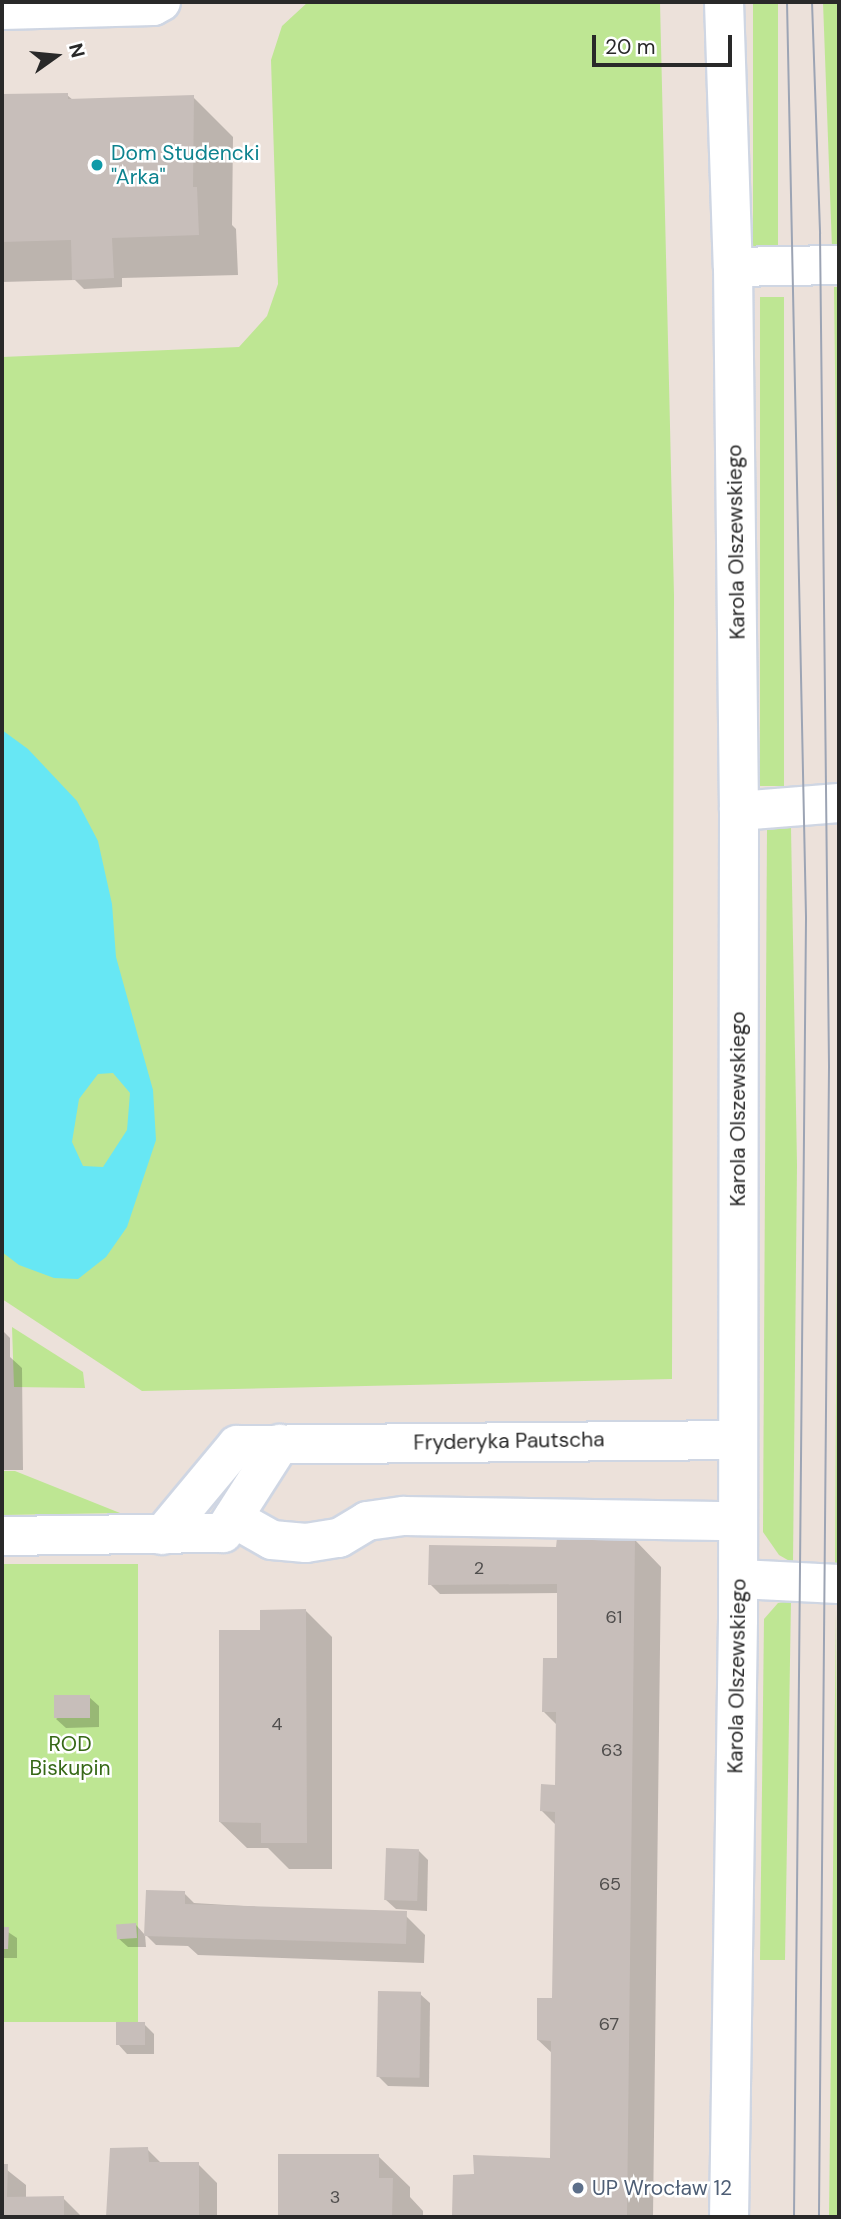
<!DOCTYPE html>
<meta charset="utf-8">
<style>
body{margin:0}
#map{position:relative;width:841px;height:2219px;overflow:hidden;background:#ece1da;font-family:"DM Sans",sans-serif}
div>[style]{position:absolute}
[style*='--x']{left:calc(var(--x)*1px);top:calc(var(--y)*1px);width:calc(var(--w)*1px);rotate:calc(var(--a)*1deg)}
.green>*{inset:0;background:#bee693;transform-origin:0 0}
.water>*{inset:0;background:#67e7f4}
.shadow>*{inset:0;background:#0003}
.building>*{inset:0;background:#c7beba;transform-origin:0 0}
.roads{filter:drop-shadow(2px 0 #cfd6e3) drop-shadow(-2px 0 #cfd6e3) drop-shadow(0 2px #cfd6e3) drop-shadow(0 -2px #cfd6e3)}
.minor>*{height:38px;margin:-19px;padding:0 19px;transform-origin:19px;border-radius:19px;background:#fff}
.tram>*{height:2px;margin:-1px;padding:0 1px;transform-origin:1px;border-radius:1px;background:#9ca4b4}
.dots>*{width:19px;height:19px;translate:-50% -50%;box-sizing:border-box;border:4px solid #fff;border-radius:50%}
span{translate:-50% -50%;white-space:nowrap;text-align:center;line-height:1.15;-webkit-text-stroke:5px #fff;paint-order:stroke}
.number-label{font-size:18px;color:#504e4d}
.number-label span{-webkit-text-stroke-width:0}
.culture-label{font-size:21px;color:#0d838f}
.left{translate:0 -50%;text-align:left}
.street-label{font-size:21px;color:#292929}
.park-label{font-size:21px;color:#366816}
.service-label{font-size:21px;color:#4e5e75}
.frame{position:absolute;inset:0;border:4px solid #292929;pointer-events:none}
.north{position:absolute;left:21px;top:21px;width:70px;height:70px;-webkit-text-stroke:5px #fff;paint-order:stroke;rotate:75deg;font-size:19px;font-weight:700;line-height:28px;text-align:center;color:#292929}
.north::after{content:'';display:block;margin:auto;width:24px;height:32px;background:#292929;clip-path:polygon(50% 0,100% 100%,50% 72%,0 100%)}
.scale{position:absolute;left:592px;top:35px;width:140px;height:32px;box-sizing:border-box;border:4px solid #292929;border-top:0;padding-left:9px;font-size:21px;line-height:24px;white-space:nowrap;color:#292929;-webkit-text-stroke:5px #fff;paint-order:stroke}
</style>
<div id="map">
<div class="green">
<i style="clip-path:polygon(308px 2px,660px 2px,674px 595px,672px 1379px,142px 1391px,2px 1299px,2px 357px,239px 347px,267px 316px,278px 284px,271px 60px,282px 26px)"></i>
<i style="left:753px;top:2px;width:25px;height:244px"></i>
<i style="clip-path:polygon(823px 2px,839px 2px,839px 248px,832px 248px)"></i>
<i style="clip-path:polygon(834px 287px,839px 287px,839px 687px)"></i>
<i style="left:760px;top:297px;width:24px;height:489px"></i>
<i style="clip-path:polygon(767px 828px,791px 828px,797px 1165px,793px 1563px,779px 1555px,763px 1532px)"></i>
<i style="clip-path:polygon(839px 912px,839px 1564px,835px 1564px)"></i>
<i style="clip-path:polygon(12px 1327px,83px 1372px,85px 1388px,14px 1387px)"></i>
<i style="clip-path:polygon(2px 1471px,15px 1471px,120px 1513px,2px 1515px)"></i>
<i style="left:138px;top:1564px;width:458px;height:136px;rotate:90deg"></i>
<i style="clip-path:polygon(791px 1601px,785px 1960px,760px 1960px,764px 1619px,778px 1603px)"></i>
<i style="clip-path:polygon(836px 1609px,839px 2195px,837px 2217px,829px 2217px)"></i>
</div>
<div class="water">
<i style="clip-path:polygon(evenodd,2px 730px,28px 749px,77px 801px,98px 841px,112px 904px,116px 957px,153px 1090px,156px 1140px,127px 1227px,106px 1257px,78px 1279px,54px 1278px,19px 1265px,2px 1252px,2px 730px,113px 1073px,130px 1093px,127px 1130px,103px 1167px,83px 1166px,72px 1142px,79px 1099px,98px 1074px,113px 1073px)"></i>
</div>
<div class="shadow">
<i style="clip-path:polygon(67px 95px,73px 100px,193px 97px,233px 137px,232px 225px,236px 229px,238px 275px,122px 278px,122px 287px,84px 289px,75px 280px,2px 282px,2px 96px)"></i>
<i style="clip-path:polygon(2px 1330px,10px 1338px,10px 1357px,22px 1368px,23px 1470px,2px 1470px)"></i>
<i style="clip-path:polygon(635px 1540px,661px 1567px,653px 2217px,457px 2217px,454px 2214px,475px 2176px,551px 2160px,553px 2054px,538px 2040px,554px 1999px,556px 1825px,542px 1811px,557px 1787px,557px 1725px,544px 1712px,558px 1660px,559px 1593px,440px 1594px,430px 1584px,556px 1549px)"></i>
<i style="clip-path:polygon(306px 1611px,332px 1637px,332px 1869px,289px 1869px,268px 1848px,247px 1848px,220px 1822px,262px 1632px)"></i>
<i style="clip-path:polygon(89px 1697px,99px 1706px,99px 1727px,66px 1728px,56px 1719px)"></i>
<i style="clip-path:polygon(419px 1851px,428px 1860px,427px 1911px,396px 1909px,386px 1900px)"></i>
<i style="clip-path:polygon(184px 1893px,194px 1903px,406px 1916px,425px 1935px,424px 1963px,198px 1955px,188px 1946px,156px 1945px,146px 1935px)"></i>
<i style="clip-path:polygon(136px 1925px,145px 1935px,146px 1947px,128px 1947px,118px 1938px)"></i>
<i style="clip-path:polygon(2px 1928px,17px 1938px,17px 1958px,2px 1958px)"></i>
<i style="clip-path:polygon(420px 1994px,430px 2003px,429px 2087px,388px 2086px,378px 2076px)"></i>
<i style="clip-path:polygon(144px 2024px,154px 2034px,154px 2054px,127px 2054px,118px 2044px)"></i>
<i style="clip-path:polygon(111px 2149px,147px 2149px,162px 2164px,198px 2164px,217px 2183px,217px 2217px,109px 2217px)"></i>
<i style="clip-path:polygon(279px 2156px,378px 2156px,410px 2187px,410px 2197px,423px 2211px,423px 2217px,280px 2217px)"></i>
<i style="clip-path:polygon(2px 2166px,26px 2185px,26px 2198px,63px 2198px,82px 2217px,2px 2217px)"></i>
</div>
<div class="building">
<i style="clip-path:polygon(68px 93px,68px 99px,194px 95px,193px 187px,197px 187px,199px 235px,112px 238px,114px 278px,72px 280px,71px 240px,2px 242px,2px 94px)"></i>
<i style="clip-path:polygon(557px 1538px,635px 1539px,627px 2217px,452px 2215px,453px 2175px,474px 2174px,473px 2155px,550px 2158px,551px 2041px,537px 2040px,537px 1998px,552px 1998px,555px 1812px,540px 1811px,541px 1784px,555px 1785px,556px 1712px,542px 1712px,543px 1658px,557px 1658px,557px 1584px,428px 1585px,429px 1545px,556px 1547px)"></i>
<i style="clip-path:polygon(306px 1609px,307px 1843px,261px 1843px,261px 1823px,219px 1822px,219px 1630px,260px 1630px,260px 1610px)"></i>
<i style="left:90px;top:1695px;width:23px;height:36px;rotate:90deg"></i>
<i style="left:386px;top:1848px;width:33px;height:52px;rotate:2deg"></i>
<i style="clip-path:polygon(146px 1890px,185px 1891px,185px 1904px,407px 1911px,406px 1944px,144px 1936px)"></i>
<i style="left:136px;top:1923px;width:15px;height:20px;rotate:86deg"></i>
<i style="clip-path:polygon(2px 1927px,9px 1927px,8px 1949px,2px 1949px)"></i>
<i style="left:378px;top:1991px;width:43px;height:86px;rotate:1deg"></i>
<i style="left:116px;top:2022px;width:29px;height:23px"></i>
<i style="clip-path:polygon(148px 2147px,149px 2162px,199px 2162px,199px 2217px,106px 2217px,110px 2148px)"></i>
<i style="clip-path:polygon(278px 2154px,379px 2154px,379px 2178px,393px 2178px,392px 2217px,278px 2217px)"></i>
<i style="clip-path:polygon(2px 2164px,8px 2164px,7px 2197px,64px 2196px,64px 2217px,2px 2217px)"></i>
</div>
<div class="roads">
<div class="minor">
<i style="--x:724;--y:2;--w:265;--a:88.1"></i>
<i style="--x:733;--y:267;--w:544;--a:89.37"></i>
<i style="--x:739;--y:811;--w:809;--a:90.07"></i>
<i style="--x:738;--y:1620;--w:597;--a:90.86"></i>
<i style="--x:2;--y:10;--w:151;--a:-1.5"></i>
<i style="--x:153;--y:6;--w:9;--a:-27"></i>
<i style="--x:733;--y:267;--w:106;--a:-1.1"></i>
<i style="--x:739;--y:811;--w:100;--a:-4.6"></i>
<i style="--x:233;--y:1518;--w:45;--a:29.4"></i>
<i style="--x:272;--y:1540;--w:34;--a:5"></i>
<i style="--x:306;--y:1543;--w:33;--a:-9"></i>
<i style="--x:339;--y:1538;--w:33;--a:-31"></i>
<i style="--x:367;--y:1521;--w:37;--a:-8"></i>
<i style="--x:404;--y:1516;--w:334;--a:0.9"></i>
<i style="--x:162;--y:1535;--w:117;--a:-50.2"></i>
<i style="--x:237;--y:1445;--w:500;--a:-0.57"></i>
<i style="--x:2;--y:1536;--w:221;--a:-0.8"></i>
<i style="--x:223;--y:1533;--w:106;--a:-57.4"></i>
<i style="--x:739;--y:1579;--w:100;--a:2.9"></i>
</div>
</div>
<div class="tram">
<i style="--x:787;--y:2;--w:917;--a:88.81"></i>
<i style="--x:806;--y:919;--w:1298;--a:90.53"></i>
<i style="--x:812;--y:2;--w:232;--a:88"></i>
<i style="--x:820;--y:234;--w:833;--a:89.38"></i>
<i style="--x:829;--y:1067;--w:1150;--a:90.5"></i>
</div>
<div class="dots">
<i style="left:97px;top:165px;background:#0f9aa8"></i>
<i style="left:578px;top:2188px;background:#5c6f8a"></i>
</div>
<div class="number-label">
<span style="left:479px;top:1568px">2</span>
<span style="left:614px;top:1617px">61</span>
<span style="left:277px;top:1724px">4</span>
<span style="left:612px;top:1750px">63</span>
<span style="left:610px;top:1884px">65</span>
<span style="left:609px;top:2024px">67</span>
<span style="left:335px;top:2197px">3</span>
</div>
<div class="culture-label">
<span class="left" style="left:111px;top:165px">Dom Studencki<br>"Arka"</span>
</div>
<div class="street-label">
<span style="left:736px;top:542px;rotate:-91deg">Karola Olszewskiego</span>
<span style="left:738px;top:1109px;rotate:-90deg">Karola Olszewskiego</span>
<span style="left:509px;top:1441px;rotate:-1deg">Fryderyka Pautscha</span>
<span style="left:737px;top:1676px;rotate:-89deg">Karola Olszewskiego</span>
</div>
<div class="park-label">
<span style="left:70px;top:1756px">ROD<br>Biskupin</span>
</div>
<div class="service-label">
<span class="left" style="left:592px;top:2188px">UP Wrocław 12</span>
</div>
<div class="frame"></div>
<div class="north">N</div>
<div class="scale">20 m</div>
</div>
